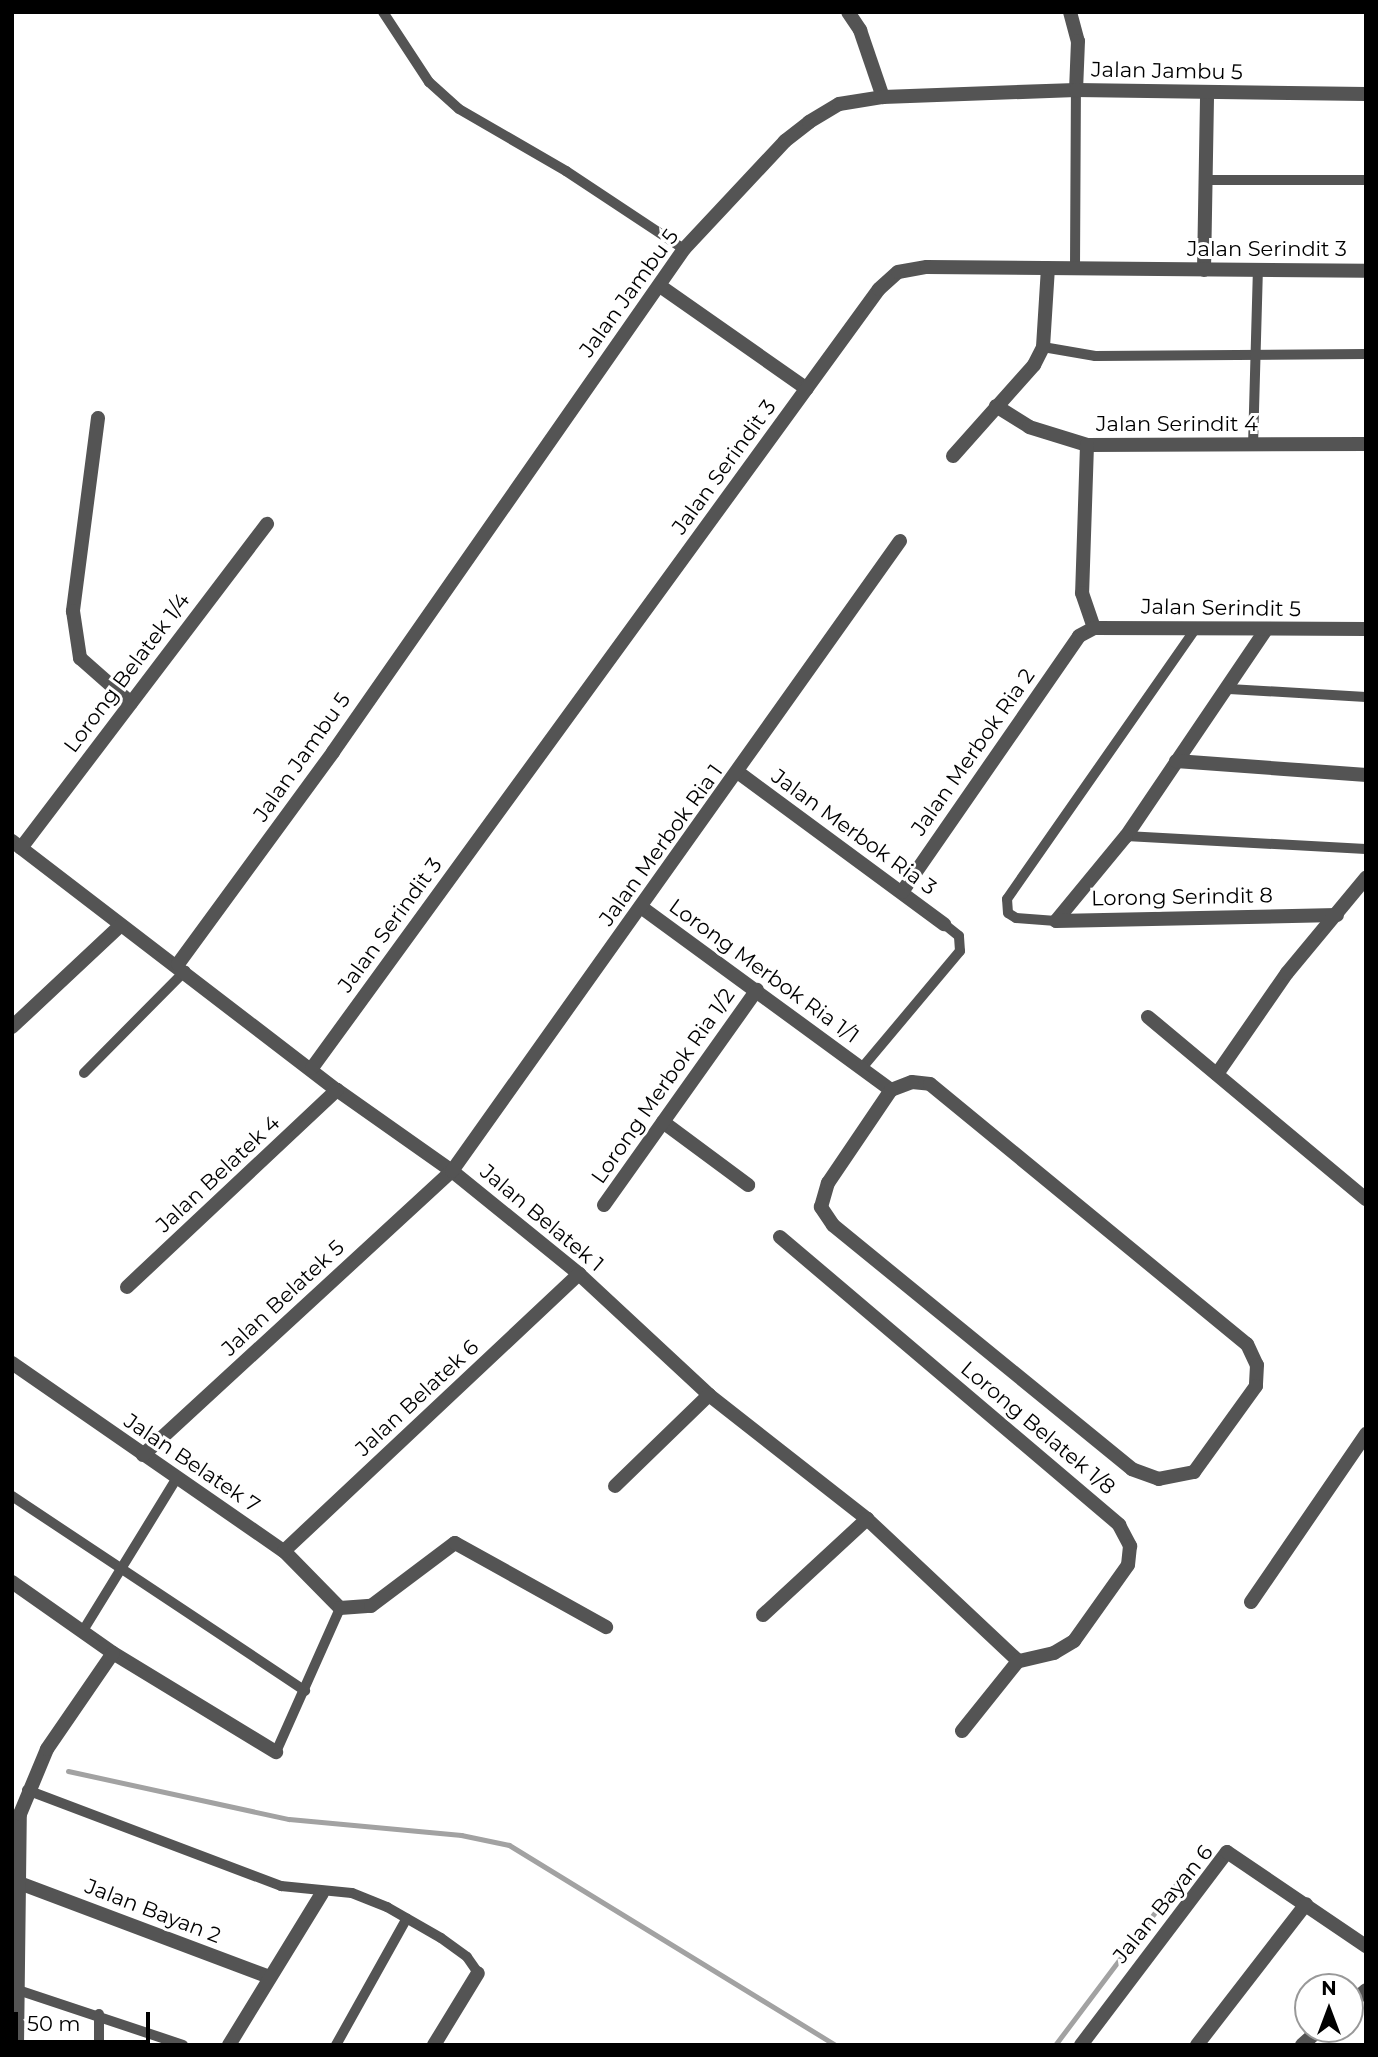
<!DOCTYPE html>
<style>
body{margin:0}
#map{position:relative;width:1378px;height:2057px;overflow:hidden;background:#fff;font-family:Montserrat,sans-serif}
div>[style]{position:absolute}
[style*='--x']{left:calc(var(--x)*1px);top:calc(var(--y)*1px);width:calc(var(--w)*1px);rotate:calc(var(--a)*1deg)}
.stream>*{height:5px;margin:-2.5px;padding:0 2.5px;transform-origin:2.5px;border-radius:2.5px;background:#a2a2a2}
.lane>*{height:10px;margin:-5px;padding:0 5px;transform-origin:5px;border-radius:5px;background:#545454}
.street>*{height:14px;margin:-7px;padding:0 7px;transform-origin:7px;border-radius:7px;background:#545454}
span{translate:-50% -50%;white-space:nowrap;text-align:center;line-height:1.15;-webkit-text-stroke:6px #fff;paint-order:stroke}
.street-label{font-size:21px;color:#000}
.frame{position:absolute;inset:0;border:14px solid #000;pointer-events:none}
.north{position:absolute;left:1294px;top:1973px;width:70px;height:70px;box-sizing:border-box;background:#fff;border:2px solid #999;border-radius:50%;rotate:0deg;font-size:19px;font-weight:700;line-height:28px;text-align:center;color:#000}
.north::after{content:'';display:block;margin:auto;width:24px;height:32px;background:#000;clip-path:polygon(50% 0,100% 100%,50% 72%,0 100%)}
.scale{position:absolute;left:14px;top:2012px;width:136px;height:32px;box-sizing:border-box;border:4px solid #000;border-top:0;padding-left:9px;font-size:21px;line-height:24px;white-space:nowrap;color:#000;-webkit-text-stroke:5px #fff;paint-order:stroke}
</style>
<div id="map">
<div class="stream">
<i style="--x:68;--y:1771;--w:226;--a:12.3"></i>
<i style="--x:289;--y:1819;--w:173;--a:5.3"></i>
<i style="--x:461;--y:1835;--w:49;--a:11.8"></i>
<i style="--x:509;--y:1845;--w:382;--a:31.5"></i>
<i style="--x:1055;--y:2045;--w:214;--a:-53"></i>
</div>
<div class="lane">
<i style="--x:383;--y:12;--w:84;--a:56.7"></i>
<i style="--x:429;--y:82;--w:40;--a:42"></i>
<i style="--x:459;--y:109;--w:124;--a:30.1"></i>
<i style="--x:566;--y:171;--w:141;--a:33.5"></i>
<i style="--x:1205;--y:180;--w:161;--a:0"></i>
<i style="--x:1075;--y:268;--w:178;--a:-89.7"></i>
<i style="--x:1043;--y:347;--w:53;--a:9.8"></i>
<i style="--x:1095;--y:356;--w:271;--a:-0.4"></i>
<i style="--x:1253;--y:446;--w:175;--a:-88.4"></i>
<i style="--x:1229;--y:689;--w:137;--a:3.3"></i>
<i style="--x:1126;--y:836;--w:240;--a:3.1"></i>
<i style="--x:1056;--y:921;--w:40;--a:-175.7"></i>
<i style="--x:1016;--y:918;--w:9;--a:-148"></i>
<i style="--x:1008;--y:913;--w:14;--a:-94"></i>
<i style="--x:1007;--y:899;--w:328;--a:-55.1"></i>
<i style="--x:861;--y:1069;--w:154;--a:-50"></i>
<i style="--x:960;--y:951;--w:15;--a:-94"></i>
<i style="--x:959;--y:936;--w:19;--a:-141"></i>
<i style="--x:84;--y:1073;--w:144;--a:-45.3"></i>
<i style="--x:12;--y:1496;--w:352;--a:33.6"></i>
<i style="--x:84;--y:1629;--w:177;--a:-58.4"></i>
<i style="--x:276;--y:1752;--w:158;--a:-66"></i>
<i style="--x:27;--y:1790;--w:272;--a:20.7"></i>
<i style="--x:281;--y:1886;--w:71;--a:5.6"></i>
<i style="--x:352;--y:1893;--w:38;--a:22"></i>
<i style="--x:387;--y:1907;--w:62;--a:29.9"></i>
<i style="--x:441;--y:1938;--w:32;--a:36"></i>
<i style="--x:467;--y:1957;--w:19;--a:55"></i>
<i style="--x:18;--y:1990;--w:174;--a:18.4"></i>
<i style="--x:99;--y:2045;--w:31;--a:-90"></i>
<i style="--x:336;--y:2045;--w:145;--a:-60.8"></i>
</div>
<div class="street">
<i style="--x:848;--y:12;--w:22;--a:56"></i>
<i style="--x:860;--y:30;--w:71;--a:71.1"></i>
<i style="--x:1070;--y:12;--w:30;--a:75"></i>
<i style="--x:1078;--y:41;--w:49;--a:92.3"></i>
<i style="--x:1204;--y:270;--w:176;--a:-89"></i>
<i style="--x:660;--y:286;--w:179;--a:35"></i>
<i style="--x:996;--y:406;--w:39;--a:32"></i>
<i style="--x:1029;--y:427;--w:61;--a:17.2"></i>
<i style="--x:1087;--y:445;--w:279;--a:-0.2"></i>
<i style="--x:98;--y:418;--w:195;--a:97.4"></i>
<i style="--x:73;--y:611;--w:48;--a:81.5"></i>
<i style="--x:80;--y:658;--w:68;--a:41.4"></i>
<i style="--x:1087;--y:445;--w:148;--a:91.9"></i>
<i style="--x:1082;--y:593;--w:37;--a:71"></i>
<i style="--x:953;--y:456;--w:122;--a:-48.3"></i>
<i style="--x:1034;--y:365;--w:20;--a:-63"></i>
<i style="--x:1043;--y:347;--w:79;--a:-86.4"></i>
<i style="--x:1265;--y:631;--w:248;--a:124.1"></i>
<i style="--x:1126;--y:836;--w:110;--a:129.5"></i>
<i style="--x:1056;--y:921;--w:281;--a:-1.2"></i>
<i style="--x:1176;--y:761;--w:191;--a:4.2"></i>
<i style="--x:739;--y:773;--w:255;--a:36.4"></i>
<i style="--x:12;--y:841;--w:409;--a:37.5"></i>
<i style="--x:337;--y:1090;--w:141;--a:35.2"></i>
<i style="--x:452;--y:1171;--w:164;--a:39"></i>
<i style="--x:579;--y:1274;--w:178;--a:42.9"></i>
<i style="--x:709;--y:1395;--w:201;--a:38.1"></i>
<i style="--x:867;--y:1519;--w:207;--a:43.2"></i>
<i style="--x:21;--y:848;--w:407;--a:-52.8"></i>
<i style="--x:902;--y:892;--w:311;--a:-55.3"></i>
<i style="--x:1079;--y:636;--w:17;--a:-28"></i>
<i style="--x:1094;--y:628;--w:272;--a:0.2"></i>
<i style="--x:641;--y:907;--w:310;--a:36.2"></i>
<i style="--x:178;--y:964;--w:263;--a:-53.8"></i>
<i style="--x:333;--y:752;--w:613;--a:-55.09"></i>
<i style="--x:684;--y:249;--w:148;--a:-46.9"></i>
<i style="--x:785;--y:141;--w:31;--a:-38"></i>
<i style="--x:809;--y:122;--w:35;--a:-31"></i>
<i style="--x:839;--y:104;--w:45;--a:-9"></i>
<i style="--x:883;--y:97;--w:193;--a:-2.1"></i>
<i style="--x:1076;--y:90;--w:290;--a:0.8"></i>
<i style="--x:1148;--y:1017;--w:284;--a:39.9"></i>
<i style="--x:12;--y:1027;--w:149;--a:-43.1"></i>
<i style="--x:312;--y:1068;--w:963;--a:-53.95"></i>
<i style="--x:879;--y:289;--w:25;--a:-42"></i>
<i style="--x:898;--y:272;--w:29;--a:-10"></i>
<i style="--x:927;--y:267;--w:439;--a:0.5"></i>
<i style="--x:1217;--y:1074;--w:123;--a:-55.3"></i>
<i style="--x:1287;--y:973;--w:124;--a:-50.3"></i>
<i style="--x:912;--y:1082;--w:18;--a:6"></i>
<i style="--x:930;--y:1084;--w:410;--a:39.4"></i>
<i style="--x:1247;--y:1344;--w:23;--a:65"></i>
<i style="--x:1257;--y:1365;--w:21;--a:93"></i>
<i style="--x:1256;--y:1386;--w:106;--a:125.8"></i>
<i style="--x:1194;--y:1472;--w:36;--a:169"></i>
<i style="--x:1159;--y:1479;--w:29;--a:-160"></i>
<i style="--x:1132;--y:1469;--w:386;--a:-140.8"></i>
<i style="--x:833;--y:1225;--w:22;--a:-124"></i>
<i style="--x:821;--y:1207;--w:25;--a:-74"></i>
<i style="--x:828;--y:1183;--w:112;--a:-55.9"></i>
<i style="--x:891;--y:1090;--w:22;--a:-21"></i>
<i style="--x:663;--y:1122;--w:106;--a:36.5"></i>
<i style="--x:604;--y:1205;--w:264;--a:-54.6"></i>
<i style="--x:780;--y:1237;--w:445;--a:40.3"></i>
<i style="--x:1119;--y:1525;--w:24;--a:62"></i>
<i style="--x:1130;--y:1546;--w:19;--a:96"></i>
<i style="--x:1128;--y:1565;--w:93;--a:125.4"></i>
<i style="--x:1074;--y:1641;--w:23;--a:149"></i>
<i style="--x:1054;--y:1653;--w:37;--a:167"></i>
<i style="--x:127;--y:1287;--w:288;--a:-43.2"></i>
<i style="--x:12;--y:1363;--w:331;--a:34.7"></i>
<i style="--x:284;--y:1551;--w:80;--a:45.5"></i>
<i style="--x:340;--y:1608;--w:31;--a:-4"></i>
<i style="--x:371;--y:1606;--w:105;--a:-36.9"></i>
<i style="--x:455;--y:1543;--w:173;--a:29.1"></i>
<i style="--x:143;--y:1455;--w:420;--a:-42.6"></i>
<i style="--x:452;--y:1171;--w:773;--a:-54.58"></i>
<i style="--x:615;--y:1486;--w:131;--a:-44.1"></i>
<i style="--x:284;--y:1551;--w:405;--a:-43.2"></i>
<i style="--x:12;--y:1582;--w:123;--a:35.1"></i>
<i style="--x:113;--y:1653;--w:191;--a:31.3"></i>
<i style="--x:1251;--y:1602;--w:204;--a:-55.6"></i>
<i style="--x:763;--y:1615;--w:142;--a:-42.7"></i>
<i style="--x:962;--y:1731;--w:90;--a:-51.3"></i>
<i style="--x:22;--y:1884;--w:264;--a:20.6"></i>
<i style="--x:1350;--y:2004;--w:21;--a:-41"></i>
<i style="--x:17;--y:2045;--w:231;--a:-89.3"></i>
<i style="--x:20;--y:1814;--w:70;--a:-67.4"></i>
<i style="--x:47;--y:1749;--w:116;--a:-55.5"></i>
<i style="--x:229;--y:2045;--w:178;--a:-58.5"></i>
<i style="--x:434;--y:2045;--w:84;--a:-58.6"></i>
<i style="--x:1081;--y:2045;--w:242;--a:-52.9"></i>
<i style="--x:1227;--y:1852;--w:168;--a:34.1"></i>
<i style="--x:1197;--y:2045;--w:178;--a:-52.3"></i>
<i style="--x:1302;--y:2045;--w:24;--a:-42"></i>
</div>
<div class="street-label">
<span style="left:1167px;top:71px;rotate:1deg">Jalan Jambu 5</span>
<span style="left:1267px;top:249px">Jalan Serindit 3</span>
<span style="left:629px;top:293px;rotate:-54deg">Jalan Jambu 5</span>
<span style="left:1177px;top:424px">Jalan Serindit 4</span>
<span style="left:724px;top:467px;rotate:-54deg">Jalan Serindit 3</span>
<span style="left:1221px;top:608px;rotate:1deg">Jalan Serindit 5</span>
<span style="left:127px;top:673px;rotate:-53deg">Lorong Belatek 1/4</span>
<span style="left:973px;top:752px;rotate:-55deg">Jalan Merbok Ria 2</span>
<span style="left:302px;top:757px;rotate:-55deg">Jalan Jambu 5</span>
<span style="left:854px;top:832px;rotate:36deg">Jalan Merbok Ria 3</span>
<span style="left:661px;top:845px;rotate:-54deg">Jalan Merbok Ria 1</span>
<span style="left:1182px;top:897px;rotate:-1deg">Lorong Serindit 8</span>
<span style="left:390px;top:925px;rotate:-54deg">Jalan Serindit 3</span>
<span style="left:764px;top:971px;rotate:36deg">Lorong Merbok Ria 1/1</span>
<span style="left:663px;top:1086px;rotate:-55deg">Lorong Merbok Ria 1/2</span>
<span style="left:218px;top:1174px;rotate:-43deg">Jalan Belatek 4</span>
<span style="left:542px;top:1218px;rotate:40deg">Jalan Belatek 1</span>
<span style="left:283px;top:1298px;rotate:-43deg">Jalan Belatek 5</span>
<span style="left:417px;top:1398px;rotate:-43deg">Jalan Belatek 6</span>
<span style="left:1038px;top:1428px;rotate:40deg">Lorong Belatek 1/8</span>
<span style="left:192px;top:1463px;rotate:34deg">Jalan Belatek 7</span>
<span style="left:1163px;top:1904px;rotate:-51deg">Jalan Bayan 6</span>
<span style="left:153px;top:1911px;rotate:21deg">Jalan Bayan 2</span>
</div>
<div class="frame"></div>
<div class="north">N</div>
<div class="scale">50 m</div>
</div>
